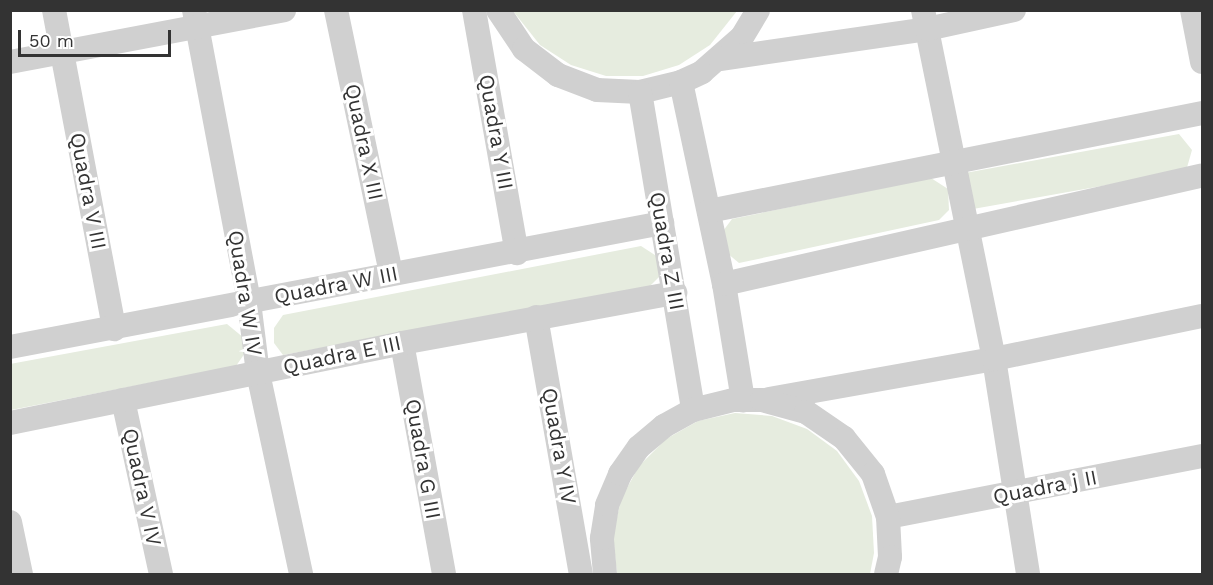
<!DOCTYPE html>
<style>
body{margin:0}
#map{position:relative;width:1213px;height:585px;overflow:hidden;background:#fff;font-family:"Work Sans",sans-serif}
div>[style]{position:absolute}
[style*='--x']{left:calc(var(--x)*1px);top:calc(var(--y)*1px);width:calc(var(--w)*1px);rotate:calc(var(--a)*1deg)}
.green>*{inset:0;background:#e6ecdf}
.minor>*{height:24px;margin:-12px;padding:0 12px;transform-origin:12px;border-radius:12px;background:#d0d0d0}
span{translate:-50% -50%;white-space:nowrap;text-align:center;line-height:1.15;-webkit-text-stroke:6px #fff;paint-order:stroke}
.street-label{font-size:21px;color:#333}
.frame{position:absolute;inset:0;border:12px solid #333;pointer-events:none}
.scale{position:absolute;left:18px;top:30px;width:153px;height:27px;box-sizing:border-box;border:3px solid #333;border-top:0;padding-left:8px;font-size:18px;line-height:21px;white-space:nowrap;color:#333;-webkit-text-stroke:4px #fff;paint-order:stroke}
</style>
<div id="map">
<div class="green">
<i style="clip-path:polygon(513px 11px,737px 11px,710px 45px,679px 65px,643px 76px,606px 76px,571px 65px,540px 45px)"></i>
<i style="clip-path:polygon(1179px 134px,1192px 150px,1186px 171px,973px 209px,965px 173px)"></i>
<i style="clip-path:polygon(931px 178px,948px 189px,949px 210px,939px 220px,739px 263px,727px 253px,723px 231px,732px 219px)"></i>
<i style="clip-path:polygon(641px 246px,658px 257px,659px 277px,649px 287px,283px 355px,274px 343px,274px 328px,283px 315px)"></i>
<i style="clip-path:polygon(227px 324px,244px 338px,245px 353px,236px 366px,11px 410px,10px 364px)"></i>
<i style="clip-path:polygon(735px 413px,772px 416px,807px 429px,837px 451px,859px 481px,872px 516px,874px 553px,870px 574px,617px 574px,613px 535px,621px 499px,639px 466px,666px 439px,698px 421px)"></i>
</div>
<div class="minor">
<i style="--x:54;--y:10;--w:325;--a:79.3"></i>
<i style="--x:194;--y:10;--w:297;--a:79.3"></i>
<i style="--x:249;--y:302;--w:72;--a:82.8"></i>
<i style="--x:258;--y:373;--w:206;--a:77.9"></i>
<i style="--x:336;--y:10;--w:269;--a:78.2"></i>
<i style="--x:474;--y:10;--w:247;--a:80"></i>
<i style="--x:498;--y:10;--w:47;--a:56.3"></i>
<i style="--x:524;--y:49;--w:43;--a:37.4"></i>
<i style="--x:558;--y:75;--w:42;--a:21"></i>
<i style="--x:597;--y:90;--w:43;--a:2.7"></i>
<i style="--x:640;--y:92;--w:42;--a:-13.7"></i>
<i style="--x:681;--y:82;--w:23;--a:-25"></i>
<i style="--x:702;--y:72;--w:53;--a:-41.2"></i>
<i style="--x:742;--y:37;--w:31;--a:-59"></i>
<i style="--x:923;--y:10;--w:356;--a:78.5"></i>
<i style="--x:994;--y:359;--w:218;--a:81"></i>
<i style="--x:1192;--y:10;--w:53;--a:79.1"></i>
<i style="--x:720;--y:59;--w:209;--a:-8.2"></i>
<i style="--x:927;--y:29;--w:89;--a:-12.3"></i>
<i style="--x:10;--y:62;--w:279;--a:-10.7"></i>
<i style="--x:681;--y:82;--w:207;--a:78"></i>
<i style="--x:724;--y:284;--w:118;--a:80.7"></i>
<i style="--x:640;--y:92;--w:322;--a:80.5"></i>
<i style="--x:709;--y:211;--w:503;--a:-11.24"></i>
<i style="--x:724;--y:284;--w:490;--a:-12.8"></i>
<i style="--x:536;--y:317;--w:261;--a:80.1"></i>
<i style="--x:402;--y:343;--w:235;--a:79.7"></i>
<i style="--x:10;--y:347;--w:664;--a:-10.77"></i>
<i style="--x:769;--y:399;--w:229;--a:-10.1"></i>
<i style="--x:994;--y:359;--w:212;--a:-11.7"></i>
<i style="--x:123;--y:400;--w:178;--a:77.7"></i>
<i style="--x:10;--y:423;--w:400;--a:-11.5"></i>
<i style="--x:402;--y:343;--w:278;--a:-10.4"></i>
<i style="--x:888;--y:517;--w:320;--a:-11"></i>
<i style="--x:10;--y:522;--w:53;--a:78.1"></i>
<i style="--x:605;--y:574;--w:36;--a:-95"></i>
<i style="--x:602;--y:538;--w:33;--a:-81"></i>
<i style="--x:607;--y:505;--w:34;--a:-67"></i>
<i style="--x:620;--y:474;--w:33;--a:-55"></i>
<i style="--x:639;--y:447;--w:33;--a:-40"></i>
<i style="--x:664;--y:426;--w:33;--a:-29"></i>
<i style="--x:693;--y:410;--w:41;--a:-14"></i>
<i style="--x:733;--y:400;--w:29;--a:0"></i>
<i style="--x:762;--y:400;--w:46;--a:15.3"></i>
<i style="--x:806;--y:412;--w:46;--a:34.4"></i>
<i style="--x:844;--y:438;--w:46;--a:51.1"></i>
<i style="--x:873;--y:474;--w:46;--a:70.8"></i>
<i style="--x:888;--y:517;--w:40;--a:87.1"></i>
<i style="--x:890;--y:557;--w:17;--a:103"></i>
</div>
<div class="street-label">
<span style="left:496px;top:132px;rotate:80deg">Quadra Y III</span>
<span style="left:364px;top:142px;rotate:78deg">Quadra X III</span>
<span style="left:88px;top:191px;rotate:79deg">Quadra V III</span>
<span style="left:667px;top:251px;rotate:80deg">Quadra Z III</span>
<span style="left:336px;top:285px;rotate:-11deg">Quadra W III</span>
<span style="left:245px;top:293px;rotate:81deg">Quadra W IV</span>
<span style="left:342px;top:355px;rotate:-12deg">Quadra E III</span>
<span style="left:559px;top:446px;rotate:80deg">Quadra Y IV</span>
<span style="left:423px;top:459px;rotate:80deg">Quadra G III</span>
<span style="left:142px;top:487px;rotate:78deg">Quadra V IV</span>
<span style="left:1045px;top:487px;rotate:-11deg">Quadra j II</span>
</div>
<div class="frame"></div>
<div class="scale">50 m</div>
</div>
